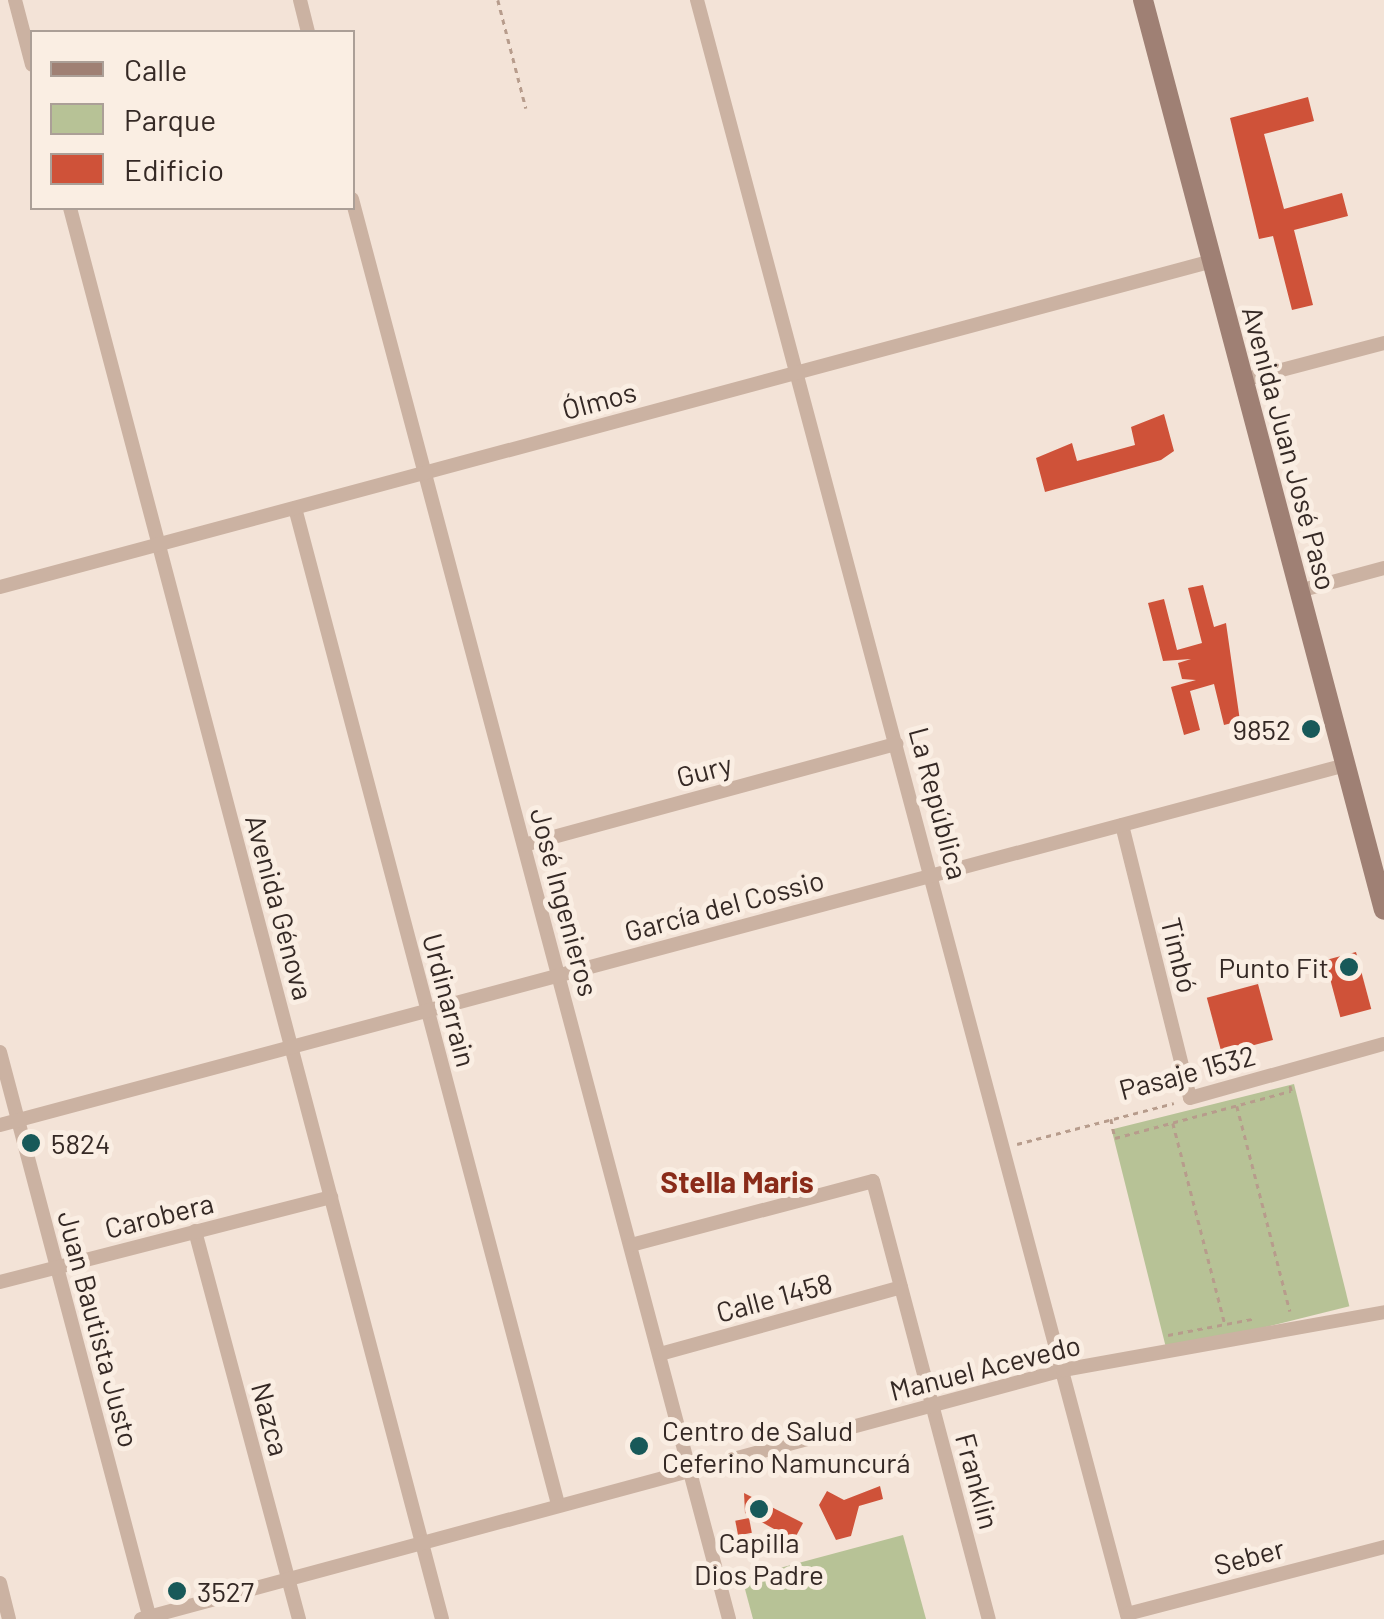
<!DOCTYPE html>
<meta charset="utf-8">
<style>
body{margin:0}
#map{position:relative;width:1384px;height:1619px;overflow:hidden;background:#f3e3d7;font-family:Barlow,sans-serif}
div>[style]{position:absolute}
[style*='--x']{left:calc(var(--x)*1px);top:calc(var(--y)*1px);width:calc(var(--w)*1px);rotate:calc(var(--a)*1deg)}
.green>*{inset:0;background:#b7c296;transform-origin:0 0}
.building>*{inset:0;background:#cf5239;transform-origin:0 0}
.path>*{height:2.5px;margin-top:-1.25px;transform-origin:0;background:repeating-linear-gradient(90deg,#b79c8c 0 5px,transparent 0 10px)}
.street>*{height:14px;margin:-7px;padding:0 7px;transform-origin:7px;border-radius:7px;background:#cbb2a2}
.secondary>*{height:20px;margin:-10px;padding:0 10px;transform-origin:10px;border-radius:10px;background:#9f8074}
.dots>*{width:28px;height:28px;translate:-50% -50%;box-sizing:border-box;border:5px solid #faeee3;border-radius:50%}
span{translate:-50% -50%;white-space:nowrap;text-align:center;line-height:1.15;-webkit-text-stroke:10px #faeee3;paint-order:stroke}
.street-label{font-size:28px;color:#352925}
.poi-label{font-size:28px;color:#352925}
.right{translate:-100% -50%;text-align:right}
.left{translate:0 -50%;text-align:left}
.neighbourhood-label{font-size:30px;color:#8a2b19;font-weight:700}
.legend{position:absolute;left:30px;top:30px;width:325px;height:180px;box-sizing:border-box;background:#faeee3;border:2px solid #ab9f97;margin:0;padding:12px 18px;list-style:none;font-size:30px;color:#352925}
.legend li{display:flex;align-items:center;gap:20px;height:50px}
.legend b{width:50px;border:2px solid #ab9f97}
</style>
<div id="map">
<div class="green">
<i style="left:1294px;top:1084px;width:229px;height:188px;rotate:76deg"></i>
<i style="clip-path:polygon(903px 1535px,926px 1619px,753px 1619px,742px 1578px)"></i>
</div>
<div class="building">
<i style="clip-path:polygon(1308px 97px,1314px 121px,1264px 134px,1284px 209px,1342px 193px,1348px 216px,1294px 230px,1313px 305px,1292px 310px,1273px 236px,1259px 239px,1230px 118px)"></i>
<i style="clip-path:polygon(1164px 414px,1174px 451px,1161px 460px,1045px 492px,1036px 458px,1072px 443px,1077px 461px,1135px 445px,1131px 427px)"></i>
<i style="clip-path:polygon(1203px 585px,1214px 627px,1226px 623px,1240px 721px,1224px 725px,1214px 684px,1190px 691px,1200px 730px,1184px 735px,1171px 687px,1196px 680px,1182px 679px,1178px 663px,1191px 659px,1163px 661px,1148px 603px,1164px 599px,1177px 650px,1202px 643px,1188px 588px)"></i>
<i style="left:1356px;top:952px;width:59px;height:32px;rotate:75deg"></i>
<i style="left:1258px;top:984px;width:58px;height:53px;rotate:75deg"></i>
<i style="clip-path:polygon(880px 1486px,883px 1499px,859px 1506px,851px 1536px,836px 1540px,819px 1505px,827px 1491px,844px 1500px)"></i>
<i style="clip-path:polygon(744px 1493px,803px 1523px,794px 1540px,745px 1513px)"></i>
<i style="left:749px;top:1518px;width:15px;height:14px;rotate:79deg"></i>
</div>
<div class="path">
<i style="--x:498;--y:0;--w:112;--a:75.5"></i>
<i style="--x:1237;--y:1106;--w:212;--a:75.5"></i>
<i style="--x:1111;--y:1119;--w:19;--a:78"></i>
<i style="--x:1115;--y:1138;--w:182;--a:-15"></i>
<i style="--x:1291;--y:1091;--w:7;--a:-106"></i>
<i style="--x:1173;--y:1123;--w:208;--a:75.5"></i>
<i style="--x:1017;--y:1144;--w:162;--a:-14.6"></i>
<i style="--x:1168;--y:1335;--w:86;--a:-10.8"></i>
</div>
<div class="street">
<i style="--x:15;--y:0;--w:67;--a:75.3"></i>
<i style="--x:300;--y:0;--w:33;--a:76"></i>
<i style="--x:697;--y:0;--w:1675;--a:75.09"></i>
<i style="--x:352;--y:199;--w:1469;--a:75.13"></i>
<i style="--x:70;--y:208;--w:1459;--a:75.23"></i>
<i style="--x:1243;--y:380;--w:146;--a:-14.7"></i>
<i style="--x:295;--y:508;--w:1030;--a:75.21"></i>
<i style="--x:0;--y:587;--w:1255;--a:-15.05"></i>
<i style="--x:1299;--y:591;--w:88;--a:-15.1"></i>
<i style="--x:1122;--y:825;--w:281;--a:76"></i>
<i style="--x:1190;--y:1098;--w:201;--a:-15.6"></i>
<i style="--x:524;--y:845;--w:386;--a:-15.2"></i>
<i style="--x:0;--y:1052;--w:587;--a:75.18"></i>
<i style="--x:0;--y:1125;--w:1392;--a:-14.98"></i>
<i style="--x:195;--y:1231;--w:402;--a:75"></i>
<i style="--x:631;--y:1245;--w:250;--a:-14.8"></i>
<i style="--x:873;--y:1181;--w:453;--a:75.2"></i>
<i style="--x:0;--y:1282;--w:342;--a:-14.4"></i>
<i style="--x:660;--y:1354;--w:250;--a:-15.5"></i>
<i style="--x:0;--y:1583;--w:37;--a:76"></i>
<i style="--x:1127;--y:1614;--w:266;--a:-14.6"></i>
<i style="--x:141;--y:1619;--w:955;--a:-15.11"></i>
<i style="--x:1063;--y:1370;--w:326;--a:-10.2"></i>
</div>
<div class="secondary">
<i style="--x:1143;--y:0;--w:941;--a:75.17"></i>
</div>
<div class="dots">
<i style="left:1311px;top:729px;background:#185959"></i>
<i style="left:1349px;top:967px;background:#185959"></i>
<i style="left:31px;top:1143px;background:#185959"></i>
<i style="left:639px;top:1446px;background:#185959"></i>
<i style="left:759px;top:1509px;background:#185959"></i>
<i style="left:177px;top:1591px;background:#185959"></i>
</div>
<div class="street-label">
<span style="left:599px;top:400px;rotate:-15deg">Ólmos</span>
<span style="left:1290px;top:448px;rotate:75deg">Avenida Juan José Paso</span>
<span style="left:704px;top:770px;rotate:-15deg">Gury</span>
<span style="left:939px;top:803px;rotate:75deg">La República</span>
<span style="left:565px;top:902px;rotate:75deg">José Ingenieros</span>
<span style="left:724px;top:905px;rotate:-15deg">García del Cossio</span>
<span style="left:280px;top:907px;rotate:75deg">Avenida Génova</span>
<span style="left:1180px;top:955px;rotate:76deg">Timbó</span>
<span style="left:450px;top:1000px;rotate:75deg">Urdinarrain</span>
<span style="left:1187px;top:1072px;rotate:-15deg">Pasaje 1532</span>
<span style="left:159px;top:1215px;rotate:-14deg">Carobera</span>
<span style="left:774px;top:1297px;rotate:-15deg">Calle 1458</span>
<span style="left:99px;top:1329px;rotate:75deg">Juan Bautista Justo</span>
<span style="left:985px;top:1367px;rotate:-14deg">Manuel Acevedo</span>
<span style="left:271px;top:1419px;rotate:75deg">Nazca</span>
<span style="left:978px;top:1481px;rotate:75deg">Franklin</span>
<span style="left:1249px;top:1556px;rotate:-15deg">Seber</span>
</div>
<div class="poi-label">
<span class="right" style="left:1291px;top:729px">9852</span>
<span class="right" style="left:1329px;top:967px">Punto Fit</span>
<span class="left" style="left:51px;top:1143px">5824</span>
<span class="left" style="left:662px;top:1446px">Centro de Salud<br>Ceferino Namuncurá</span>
<span style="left:759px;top:1558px">Capilla<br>Dios Padre</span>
<span class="left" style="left:197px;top:1591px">3527</span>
</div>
<div class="neighbourhood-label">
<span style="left:737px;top:1181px">Stella Maris</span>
</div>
<ul class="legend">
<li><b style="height:12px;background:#9f8074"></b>Calle</li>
<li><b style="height:28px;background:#b7c296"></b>Parque</li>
<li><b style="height:28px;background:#cf5239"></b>Edificio</li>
</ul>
</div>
